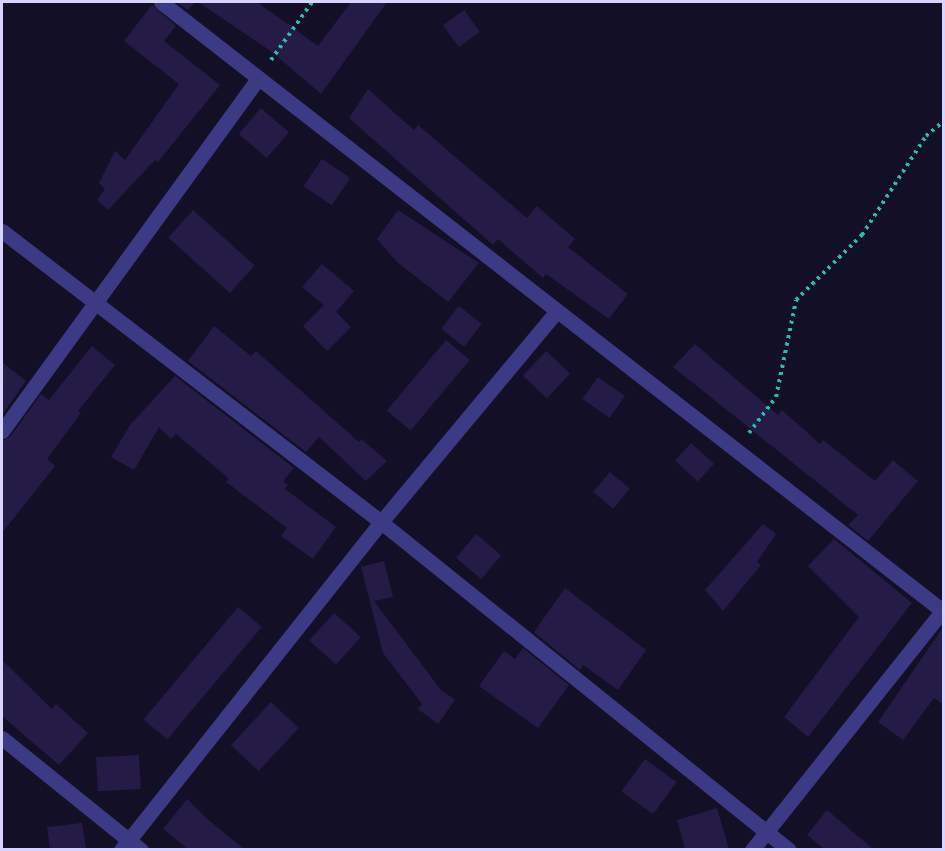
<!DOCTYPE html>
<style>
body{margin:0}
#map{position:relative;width:945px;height:851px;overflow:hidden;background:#130f26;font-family:"IBM Plex Sans",sans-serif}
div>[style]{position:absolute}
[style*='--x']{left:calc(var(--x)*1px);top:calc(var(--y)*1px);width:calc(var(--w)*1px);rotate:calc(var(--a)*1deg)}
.building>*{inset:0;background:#241b47;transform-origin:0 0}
.path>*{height:4px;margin-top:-2px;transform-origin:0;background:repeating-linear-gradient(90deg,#2fb8b0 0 3px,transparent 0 7.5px)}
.minor>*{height:15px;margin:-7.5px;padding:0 7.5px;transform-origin:7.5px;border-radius:7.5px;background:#3d3a85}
span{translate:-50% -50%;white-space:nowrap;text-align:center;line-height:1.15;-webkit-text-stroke:6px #130f26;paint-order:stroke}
.frame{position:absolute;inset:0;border:3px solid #d9d4ff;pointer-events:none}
</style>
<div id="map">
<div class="building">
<i style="clip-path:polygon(176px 2px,195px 2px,188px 10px)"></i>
<i style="clip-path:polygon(198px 2px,257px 2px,318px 46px,351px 2px,387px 2px,321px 94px,272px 52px)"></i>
<i style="clip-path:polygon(152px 5px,176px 26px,164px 41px,220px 85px,158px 162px,155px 160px,108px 210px,97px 200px,105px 189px,99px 183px,115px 151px,125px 160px,179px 84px,124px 41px)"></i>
<i style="left:464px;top:10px;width:27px;height:26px;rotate:54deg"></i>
<i style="clip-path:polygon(368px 89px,414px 130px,418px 125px,527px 218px,537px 206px,575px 239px,568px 247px,628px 294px,609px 319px,546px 274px,543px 278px,498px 239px,493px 245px,349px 118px)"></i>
<i style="left:261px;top:108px;width:37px;height:34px;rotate:41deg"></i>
<i style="left:322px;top:159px;width:34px;height:33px;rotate:34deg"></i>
<i style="left:193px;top:210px;width:83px;height:37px;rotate:42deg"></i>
<i style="clip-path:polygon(398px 210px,479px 263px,448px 302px,397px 262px,377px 239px)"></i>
<i style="clip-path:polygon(322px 264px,354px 291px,336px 312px,351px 327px,327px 351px,303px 326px,324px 305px,302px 287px)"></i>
<i style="left:459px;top:306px;width:29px;height:29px;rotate:38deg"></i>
<i style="clip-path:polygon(214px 326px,251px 356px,256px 351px,359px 442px,361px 439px,387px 461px,366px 481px,319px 437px,306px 452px,188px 361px)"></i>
<i style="left:446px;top:340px;width:31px;height:92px;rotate:40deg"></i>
<i style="clip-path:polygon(695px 344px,778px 415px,782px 410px,820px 444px,823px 440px,875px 481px,893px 460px,918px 481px,868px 541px,848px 525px,858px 515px,673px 367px)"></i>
<i style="clip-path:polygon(92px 346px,115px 365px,78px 411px,81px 413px,47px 459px,55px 466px,2px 533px,2px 441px,10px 437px,41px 394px,49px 400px)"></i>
<i style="left:546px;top:351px;width:33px;height:34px;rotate:43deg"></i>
<i style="clip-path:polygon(2px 362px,26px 381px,2px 415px)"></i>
<i style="clip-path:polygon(175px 376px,294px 468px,283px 481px,288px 485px,285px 489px,336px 527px,313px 559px,281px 536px,287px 528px,226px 482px,229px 479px,176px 434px,171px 439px,159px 427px,134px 470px,111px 457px,130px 425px)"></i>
<i style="left:598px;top:377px;width:33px;height:27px;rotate:35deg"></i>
<i style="left:691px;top:443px;width:31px;height:24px;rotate:42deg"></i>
<i style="left:610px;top:472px;width:26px;height:26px;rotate:40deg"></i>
<i style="clip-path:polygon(763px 524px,776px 534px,757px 562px,761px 565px,723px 611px,705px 590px)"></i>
<i style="left:476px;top:534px;width:33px;height:31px;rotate:40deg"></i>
<i style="clip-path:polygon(834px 539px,912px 603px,808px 737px,784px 717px,859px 617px,808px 566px)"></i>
<i style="clip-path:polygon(384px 561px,393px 597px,374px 601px,441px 690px,455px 700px,438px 724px,418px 709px,422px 704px,383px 653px,361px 567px)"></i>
<i style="clip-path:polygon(565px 588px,646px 650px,618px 690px,583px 665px,580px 670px,534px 632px)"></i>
<i style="left:238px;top:607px;width:31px;height:147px;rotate:40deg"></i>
<i style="left:334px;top:613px;width:36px;height:37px;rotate:42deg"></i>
<i style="clip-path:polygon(944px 626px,944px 705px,934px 698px,903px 740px,878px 722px)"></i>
<i style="clip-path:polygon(523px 648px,569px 685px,538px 728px,479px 686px,504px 651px,515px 659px)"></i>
<i style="clip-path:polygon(2px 660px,52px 709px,56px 704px,88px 733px,59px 765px,2px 716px)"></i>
<i style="left:271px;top:702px;width:38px;height:59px;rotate:43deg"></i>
<i style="left:139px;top:755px;width:34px;height:43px;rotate:87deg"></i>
<i style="left:645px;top:759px;width:39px;height:40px;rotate:36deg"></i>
<i style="clip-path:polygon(187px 799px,213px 824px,244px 849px,188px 849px,163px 829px)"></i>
<i style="clip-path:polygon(717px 808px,729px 849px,685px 849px,677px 820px)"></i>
<i style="clip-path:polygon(827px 810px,873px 849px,824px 849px,807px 835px)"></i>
<i style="clip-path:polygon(82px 823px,86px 849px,50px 849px,47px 827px)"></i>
</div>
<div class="path">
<i style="--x:271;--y:60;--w:71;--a:-54.7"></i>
<i style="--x:749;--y:433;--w:45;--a:-53.1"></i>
<i style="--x:776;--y:397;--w:99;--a:-78.3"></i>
<i style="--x:796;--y:300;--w:93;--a:-44.6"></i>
<i style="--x:862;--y:235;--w:118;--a:-57.1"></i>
<i style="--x:926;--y:136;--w:23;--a:-40"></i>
</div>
<div class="minor">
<i style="--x:161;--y:2;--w:993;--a:37.92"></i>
<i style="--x:2;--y:231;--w:478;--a:37.5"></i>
<i style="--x:381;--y:522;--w:523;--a:38.8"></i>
<i style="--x:2;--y:431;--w:436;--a:-54"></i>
<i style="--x:2;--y:738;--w:179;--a:38.9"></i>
<i style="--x:121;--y:850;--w:419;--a:-51.6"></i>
<i style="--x:381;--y:522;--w:273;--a:-50.2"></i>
<i style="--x:752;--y:850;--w:305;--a:-51.5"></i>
</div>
<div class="frame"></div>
</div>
